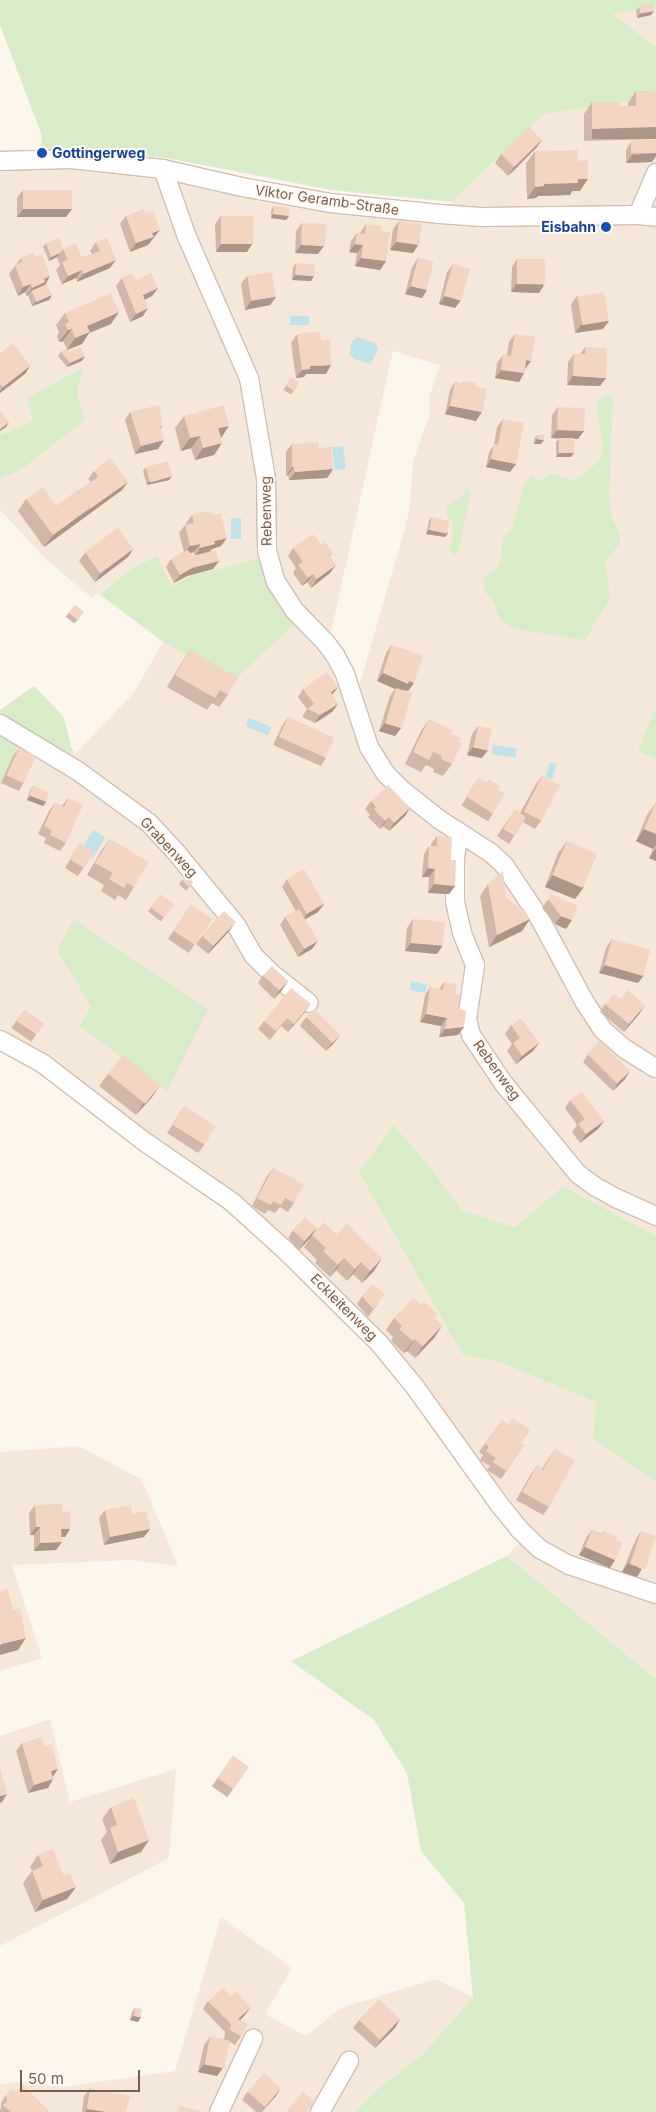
<!DOCTYPE html>
<meta charset="utf-8">
<style>
body{margin:0}
#map{position:relative;width:656px;height:2112px;overflow:hidden;background:#fdf6ec;font-family:Inter,sans-serif}
div>[style]{position:absolute}
[style*='--x']{left:calc(var(--x)*1px);top:calc(var(--y)*1px);width:calc(var(--w)*1px);rotate:calc(var(--a)*1deg)}
.residential>*{inset:0;background:#f5e8da}
.green>*{inset:0;background:#d8ecc9}
.water>*{inset:0;background:#bfe3e8;transform-origin:0 0}
.roads{filter:drop-shadow(1px 0 #d1beb0) drop-shadow(-1px 0 #d1beb0) drop-shadow(0 1px #d1beb0) drop-shadow(0 -1px #d1beb0)}
.street>*{height:18px;margin:-9px;padding:0 9px;transform-origin:9px;border-radius:9px;background:#fff}
.wall>*{inset:0;background:#d1b7a8;transform-origin:0 0}
.shaded-wall>*{inset:0;background:#aa9588;transform-origin:0 0}
.building>*{inset:0;background:#f3d5c3;transform-origin:0 0}
.dots>*{width:14px;height:14px;translate:-50% -50%;box-sizing:border-box;border:2px solid #fffaf3;border-radius:50%}
span{translate:-50% -50%;white-space:nowrap;text-align:center;line-height:1.15;-webkit-text-stroke:4px #fffaf3;paint-order:stroke}
.transit-label{font-size:14px;color:#164399;font-weight:700}
.left{translate:0 -50%;text-align:left}
.right{translate:-100% -50%;text-align:right}
.street-label{font-size:14px;color:#7a5c4d}
.scale{position:absolute;left:20px;top:2070px;width:120px;height:22px;box-sizing:border-box;border:2px solid #7a5c4d;border-top:0;padding-left:6px;font-size:15px;line-height:18px;white-space:nowrap;color:#7a5c4d;-webkit-text-stroke:4px #fffaf3;paint-order:stroke}
</style>
<div id="map">
<div class="residential">
<i style="clip-path:polygon(656px 7px,656px 47px,613px 14px)"></i>
<i style="clip-path:polygon(evenodd,656px 98px,656px 1236px,563px 1186px,515px 1227px,462px 1210px,426px 1162px,394px 1125px,463px 1355px,499px 1362px,596px 1402px,593px 1439px,656px 1482px,656px 1679px,507px 1556px,532px 1528px,464px 1442px,416px 1373px,322px 1275px,0 1034px,0 786px,23px 737px,74px 755px,133px 694px,163px 642px,235px 680px,287px 614px,269px 585px,260px 561px,256px 559px,188px 577px,172px 586px,157px 556px,132px 568px,92px 598px,48px 561px,0 510px,0 161px,48px 159px,440px 214px,544px 114px,656px 98px,393px 351px,440px 365px,430px 394px,429px 416px,413px 461px,410px 507px,405px 528px,358px 690px,330px 636px,393px 351px,656px 98px,74px 920px,108px 941px,208px 1010px,79px 1025px,91px 1006px,74px 920px)"></i>
<i style="clip-path:polygon(79px 1446px,142px 1480px,178px 1566px,132px 1560px,12px 1565px,42px 1658px,0 1671px,0 1452px)"></i>
<i style="clip-path:polygon(50px 1719px,70px 1802px,176px 1769px,169px 1858px,0 1946px,0 1736px)"></i>
<i style="clip-path:polygon(221px 1917px,292px 1968px,265px 2014px,306px 2036px,341px 2008px,435px 1979px,473px 1997px,423px 2054px,378px 2089px,355px 2112px,0 2112px,0 2085px,17px 2082px,62px 2087px,175px 2071px)"></i>
</div>
<div class="green">
<i style="clip-path:polygon(0 0,656px 0,656px 7px,613px 14px,656px 47px,656px 98px,544px 114px,452px 202px,332px 190px,166px 158px,86px 150px,42px 149px,41px 133px,0 25px)"></i>
<i style="clip-path:polygon(84px 367px,78px 385px,78px 397px,85px 420px,22px 469px,0 479px,0 436px,33px 421px,27px 398px)"></i>
<i style="clip-path:polygon(605px 395px,613px 396px,609px 497px,612px 518px,620px 537px,619px 545px,605px 561px,610px 598px,585px 640px,516px 629px,503px 622px,498px 614px,494px 603px,485px 592px,483px 579px,498px 566px,501px 559px,503px 538px,512px 529px,524px 485px,532px 475px,540px 481px,551px 473px,573px 480px,580px 478px,599px 461px,603px 448px,596px 406px,598px 401px)"></i>
<i style="clip-path:polygon(466px 487px,471px 491px,458px 554px,454px 555px,449px 548px,452px 540px,452px 522px,447px 516px,446px 506px,462px 496px)"></i>
<i style="clip-path:polygon(157px 556px,172px 586px,188px 577px,256px 559px,260px 561px,269px 585px,279px 604px,295px 623px,235px 680px,163px 642px,99px 594px,132px 568px)"></i>
<i style="clip-path:polygon(34px 686px,63px 716px,74px 756px,23px 737px,0 786px,0 710px)"></i>
<i style="clip-path:polygon(656px 707px,656px 759px,638px 751px)"></i>
<i style="clip-path:polygon(74px 919px,208px 1009px,167px 1091px,79px 1026px,91px 1006px,57px 950px)"></i>
<i style="clip-path:polygon(394px 1125px,426px 1162px,462px 1210px,515px 1227px,563px 1186px,656px 1236px,656px 1482px,593px 1439px,596px 1402px,499px 1362px,463px 1355px,359px 1172px)"></i>
<i style="clip-path:polygon(507px 1556px,656px 1679px,656px 2112px,355px 2112px,378px 2089px,423px 2054px,473px 1997px,464px 1903px,421px 1851px,407px 1773px,374px 1720px,291px 1661px)"></i>
</div>
<div class="water">
<i style="left:290px;top:316px;width:19px;height:9px"></i>
<i style="clip-path:polygon(357px 337px,375px 343px,378px 349px,371px 364px,356px 360px,350px 355px,351px 343px)"></i>
<i style="left:343px;top:446px;width:23px;height:11px;rotate:83deg"></i>
<i style="left:231px;top:518px;width:10px;height:21px"></i>
<i style="left:249px;top:718px;width:24px;height:9px;rotate:22deg"></i>
<i style="left:493px;top:745px;width:24px;height:9px;rotate:9deg"></i>
<i style="left:550px;top:762px;width:7px;height:16px;rotate:16deg"></i>
<i style="left:93px;top:830px;width:14px;height:25px;rotate:30deg"></i>
<i style="clip-path:polygon(411px 981px,427px 985px,425px 993px,410px 990px)"></i>
</div>
<div class="roads">
<div class="street">
<i style="--x:0;--y:161;--w:71;--a:-1.6"></i>
<i style="--x:71;--y:159;--w:93;--a:6.2"></i>
<i style="--x:163;--y:169;--w:81;--a:12.8"></i>
<i style="--x:242;--y:187;--w:89;--a:10.3"></i>
<i style="--x:330;--y:203;--w:111;--a:5.7"></i>
<i style="--x:440;--y:214;--w:41;--a:4.2"></i>
<i style="--x:481;--y:217;--w:157;--a:-0.7"></i>
<i style="--x:638;--y:215;--w:18;--a:6"></i>
<i style="--x:163;--y:169;--w:72;--a:70.6"></i>
<i style="--x:187;--y:237;--w:154;--a:66.3"></i>
<i style="--x:249;--y:378;--w:101;--a:80.4"></i>
<i style="--x:266;--y:478;--w:73;--a:89.2"></i>
<i style="--x:267;--y:551;--w:32;--a:74"></i>
<i style="--x:276;--y:582;--w:33;--a:57"></i>
<i style="--x:294;--y:610;--w:46;--a:45.9"></i>
<i style="--x:326;--y:643;--w:15;--a:53"></i>
<i style="--x:335;--y:655;--w:21;--a:62"></i>
<i style="--x:345;--y:674;--w:77;--a:71.8"></i>
<i style="--x:369;--y:747;--w:32;--a:58"></i>
<i style="--x:386;--y:774;--w:23;--a:45"></i>
<i style="--x:402;--y:790;--w:48;--a:38.3"></i>
<i style="--x:440;--y:820;--w:61;--a:32.9"></i>
<i style="--x:491;--y:853;--w:18;--a:43"></i>
<i style="--x:504;--y:865;--w:63;--a:56.1"></i>
<i style="--x:539;--y:917;--w:95;--a:61.8"></i>
<i style="--x:584;--y:1001;--w:35;--a:57"></i>
<i style="--x:603;--y:1030;--w:29;--a:41"></i>
<i style="--x:625;--y:1049;--w:36;--a:32"></i>
<i style="--x:638;--y:215;--w:46;--a:-66.8"></i>
<i style="--x:0;--y:724;--w:91;--a:31.1"></i>
<i style="--x:78;--y:771;--w:88;--a:36.2"></i>
<i style="--x:149;--y:823;--w:38;--a:47"></i>
<i style="--x:175;--y:851;--w:96;--a:50.5"></i>
<i style="--x:236;--y:925;--w:36;--a:60"></i>
<i style="--x:254;--y:956;--w:24;--a:45"></i>
<i style="--x:271;--y:973;--w:48;--a:38.3"></i>
<i style="--x:459;--y:832;--w:24;--a:99"></i>
<i style="--x:455;--y:856;--w:46;--a:90"></i>
<i style="--x:455;--y:902;--w:32;--a:77"></i>
<i style="--x:462;--y:933;--w:35;--a:68"></i>
<i style="--x:475;--y:965;--w:55;--a:98.4"></i>
<i style="--x:467;--y:1019;--w:16;--a:76"></i>
<i style="--x:471;--y:1035;--w:59;--a:56"></i>
<i style="--x:504;--y:1084;--w:117;--a:50.6"></i>
<i style="--x:578;--y:1174;--w:22;--a:36"></i>
<i style="--x:596;--y:1187;--w:25;--a:29"></i>
<i style="--x:618;--y:1199;--w:42;--a:24.1"></i>
<i style="--x:0;--y:1040;--w:48;--a:28.7"></i>
<i style="--x:42;--y:1063;--w:130;--a:37.5"></i>
<i style="--x:145;--y:1142;--w:106;--a:34.6"></i>
<i style="--x:232;--y:1202;--w:72;--a:42.2"></i>
<i style="--x:285;--y:1250;--w:132;--a:44.7"></i>
<i style="--x:379;--y:1343;--w:57;--a:50.7"></i>
<i style="--x:415;--y:1387;--w:144;--a:54.3"></i>
<i style="--x:499;--y:1504;--w:32;--a:51"></i>
<i style="--x:519;--y:1529;--w:29;--a:44"></i>
<i style="--x:540;--y:1549;--w:33;--a:29"></i>
<i style="--x:569;--y:1565;--w:92;--a:18.4"></i>
<i style="--x:219;--y:2112;--w:81;--a:-65"></i>
<i style="--x:320;--y:2112;--w:59;--a:-60.4"></i>
</div>
</div>
<div class="wall">
<i style="clip-path:polygon(639px 7px,651px 15px,637px 18px,636px 11px)"></i>
<i style="clip-path:polygon(636px 91px,656px 92px,656px 139px,584px 141px,584px 114px,592px 102px,620px 106px,628px 106px,628px 103px)"></i>
<i style="clip-path:polygon(542px 140px,536px 148px,508px 176px,495px 163px,501px 154px)"></i>
<i style="clip-path:polygon(656px 140px,656px 156px,652px 162px,626px 163px,626px 150px,631px 142px)"></i>
<i style="clip-path:polygon(535px 151px,580px 191px,572px 191px,570px 195px,538px 196px,536px 198px,527px 199px,526px 163px)"></i>
<i style="clip-path:polygon(23px 190px,66px 217px,17px 217px,17px 198px)"></i>
<i style="clip-path:polygon(274px 206px,289px 216px,286px 220px,271px 218px,271px 210px)"></i>
<i style="clip-path:polygon(126px 216px,154px 238px,152px 239px,148px 245px,130px 252px,120px 224px)"></i>
<i style="clip-path:polygon(221px 216px,247px 252px,216px 252px,215px 224px)"></i>
<i style="clip-path:polygon(399px 221px,418px 245px,413px 253px,390px 250px,393px 229px)"></i>
<i style="clip-path:polygon(302px 223px,318px 254px,295px 253px,296px 231px)"></i>
<i style="clip-path:polygon(366px 224px,381px 231px,386px 261px,380px 270px,355px 266px,357px 253px,349px 252px,351px 241px,357px 233px,360px 233px)"></i>
<i style="clip-path:polygon(96px 242px,110px 268px,77px 282px,76px 278px,62px 284px,56px 270px,60px 265px,57px 257px,49px 261px,43px 247px,46px 243px,63px 249px,82px 258px,92px 254px,90px 251px)"></i>
<i style="clip-path:polygon(35px 257px,50px 276px,45px 285px,52px 295px,49px 300px,32px 306px,28px 295px,26px 296px,25px 292px,18px 296px,9px 274px,21px 258px)"></i>
<i style="clip-path:polygon(418px 258px,422px 298px,405px 294px,412px 267px)"></i>
<i style="clip-path:polygon(517px 259px,544px 285px,539px 293px,511px 292px,512px 267px)"></i>
<i style="clip-path:polygon(296px 263px,311px 281px,292px 280px,293px 267px)"></i>
<i style="clip-path:polygon(453px 264px,461px 300px,455px 308px,439px 304px,447px 272px)"></i>
<i style="clip-path:polygon(247px 276px,276px 297px,270px 305px,245px 310px,241px 284px)"></i>
<i style="clip-path:polygon(122px 278px,136px 280px,158px 288px,152px 296px,145px 300px,143px 316px,130px 322px,116px 286px)"></i>
<i style="clip-path:polygon(577px 296px,609px 321px,603px 329px,575px 333px,571px 304px)"></i>
<i style="clip-path:polygon(65px 313px,111px 324px,89px 333px,82px 344px,67px 350px,68px 352px,82px 361px,67px 367px,58px 356px,61px 352px,67px 349px,63px 341px,59px 342px,57px 336px,59px 332px,56px 325px)"></i>
<i style="clip-path:polygon(297px 334px,326px 374px,306px 374px,304px 377px,296px 378px,291px 343px)"></i>
<i style="clip-path:polygon(515px 334px,525px 369px,524px 373px,519px 382px,495px 378px,497px 363px,503px 355px,507px 355px,509px 342px)"></i>
<i style="clip-path:polygon(585px 347px,600px 386px,567px 385px,568px 362px,574px 354px,580px 354px)"></i>
<i style="clip-path:polygon(0 353px,30px 366px,25px 374px,0 393px)"></i>
<i style="left:291px;top:378px;width:9px;height:14px;rotate:32deg"></i>
<i style="clip-path:polygon(464px 381px,476px 421px,445px 414px,450px 390px,455px 382px,462px 384px)"></i>
<i style="clip-path:polygon(558px 407px,584px 431px,578px 439px,574px 439px,571px 457px,556px 457px,556px 442px,559px 439px,551px 438px,552px 415px)"></i>
<i style="clip-path:polygon(130px 412px,163px 426px,161px 429px,158px 449px,135px 454px,125px 420px)"></i>
<i style="clip-path:polygon(184px 416px,221px 438px,214px 455px,195px 460px,191px 448px,181px 451px,175px 428px)"></i>
<i style="clip-path:polygon(503px 419px,516px 464px,510px 472px,486px 467px,489px 452px,494px 445px,497px 427px)"></i>
<i style="clip-path:polygon(537px 435px,541px 444px,534px 444px,534px 439px)"></i>
<i style="clip-path:polygon(292px 444px,319px 448px,333px 469px,327px 478px,289px 480px,288px 475px,286px 476px,286px 452px)"></i>
<i style="clip-path:polygon(146px 467px,172px 476px,169px 480px,147px 485px,143px 471px)"></i>
<i style="clip-path:polygon(94px 471px,122px 490px,44px 547px,18px 511px,26px 499px,57px 506px,91px 482px,88px 479px)"></i>
<i style="clip-path:polygon(evenodd,192px 515px,221px 546px,212px 549px,210px 551px,219px 561px,213px 569px,187px 576px,174px 583px,166px 567px,171px 559px,184px 552px,179px 533px,185px 525px,186px 524px,186px 523px,192px 515px,194px 552px,195px 556px,192px 556px,190px 553px,194px 552px)"></i>
<i style="clip-path:polygon(432px 517px,448px 533px,445px 537px,426px 534px,429px 521px)"></i>
<i style="clip-path:polygon(321px 545px,332px 552px,330px 556px,330px 573px,311px 588px,307px 582px,302px 586px,293px 573px,296px 568px,288px 556px,293px 548px)"></i>
<i style="clip-path:polygon(133px 549px,128px 557px,95px 582px,79px 561px,85px 553px)"></i>
<i style="left:75px;top:605px;width:11px;height:15px;rotate:38deg"></i>
<i style="clip-path:polygon(392px 645px,414px 683px,408px 691px,404px 690px,403px 691px,401px 728px,395px 736px,379px 731px,390px 696px,395px 689px,377px 681px,386px 653px)"></i>
<i style="clip-path:polygon(190px 650px,228px 695px,219px 707px,212px 703px,207px 710px,167px 687px,182px 662px)"></i>
<i style="clip-path:polygon(338px 687px,332px 695px,338px 704px,332px 712px,315px 723px,302px 717px,307px 709px,298px 697px,303px 689px)"></i>
<i style="clip-path:polygon(288px 717px,326px 758px,321px 766px,273px 745px,282px 726px)"></i>
<i style="clip-path:polygon(429px 719px,452px 734px,459px 742px,452px 764px,443px 776px,433px 772px,434px 769px,426px 765px,421px 772px,405px 764px,421px 731px)"></i>
<i style="clip-path:polygon(478px 726px,482px 758px,467px 755px,472px 734px)"></i>
<i style="clip-path:polygon(19px 748px,24px 782px,19px 791px,1px 783px,13px 756px)"></i>
<i style="clip-path:polygon(542px 776px,541px 821px,535px 829px,523px 822px,509px 844px,497px 836px,515px 810px,520px 813px,536px 784px)"></i>
<i style="left:478px;top:778px;width:31px;height:32px;rotate:31deg"></i>
<i style="clip-path:polygon(33px 786px,46px 802px,43px 806px,27px 800px,30px 790px)"></i>
<i style="clip-path:polygon(68px 798px,66px 843px,60px 851px,44px 843px,46px 838px,38px 834px,49px 811px,55px 803px,62px 806px)"></i>
<i style="clip-path:polygon(371px 801px,410px 808px,405px 816px,389px 831px,383px 826px,380px 829px,368px 817px,370px 815px,365px 809px)"></i>
<i style="clip-path:polygon(656px 802px,656px 861px,649px 858px,653px 849px,636px 841px,647px 815px)"></i>
<i style="clip-path:polygon(437px 836px,451px 860px,455px 886px,449px 894px,428px 893px,429px 877px,422px 877px,424px 854px,429px 846px,431px 846px,431px 844px)"></i>
<i style="clip-path:polygon(110px 839px,134px 887px,126px 900px,118px 895px,115px 900px,101px 891px,104px 885px,87px 875px,101px 851px)"></i>
<i style="clip-path:polygon(567px 841px,584px 887px,575px 899px,545px 887px,558px 853px)"></i>
<i style="clip-path:polygon(80px 843px,84px 867px,78px 876px,65px 868px)"></i>
<i style="clip-path:polygon(287px 879px,324px 904px,318px 912px,305px 919px,312px 949px,298px 957px,280px 925px,285px 917px,296px 911px,282px 887px)"></i>
<i style="clip-path:polygon(182px 880px,193px 882px,186px 891px,179px 884px)"></i>
<i style="clip-path:polygon(488px 884px,506px 898px,530px 919px,522px 931px,489px 947px,480px 896px)"></i>
<i style="clip-path:polygon(552px 894px,566px 929px,555px 924px,542px 908px)"></i>
<i style="left:161px;top:895px;width:16px;height:21px;rotate:38deg"></i>
<i style="left:191px;top:905px;width:25px;height:41px;rotate:34deg"></i>
<i style="clip-path:polygon(413px 919px,437px 954px,405px 951px,407px 928px)"></i>
<i style="clip-path:polygon(230px 930px,208px 954px,196px 944px,202px 936px)"></i>
<i style="clip-path:polygon(612px 939px,638px 983px,599px 973px,606px 948px)"></i>
<i style="clip-path:polygon(263px 975px,288px 981px,282px 990px,274px 999px,258px 983px)"></i>
<i style="clip-path:polygon(444px 982px,455px 994px,458px 1008px,464px 1027px,458px 1035px,439px 1037px,441px 1026px,420px 1022px,425px 995px,430px 987px,439px 989px)"></i>
<i style="clip-path:polygon(620px 999px,640px 1013px,624px 1032px,600px 1012px,605px 1004px)"></i>
<i style="left:24px;top:1010px;width:24px;height:22px;rotate:35deg"></i>
<i style="clip-path:polygon(305px 1012px,288px 1032px,281px 1026px,270px 1040px,258px 1029px,264px 1021px)"></i>
<i style="clip-path:polygon(306px 1017px,340px 1035px,334px 1043px,326px 1051px,300px 1026px)"></i>
<i style="clip-path:polygon(511px 1025px,539px 1043px,533px 1051px,516px 1064px,507px 1051px,512px 1044px,505px 1034px)"></i>
<i style="clip-path:polygon(588px 1054px,625px 1079px,613px 1091px,583px 1062px)"></i>
<i style="clip-path:polygon(108px 1074px,160px 1085px,152px 1097px,136px 1115px,99px 1086px)"></i>
<i style="clip-path:polygon(570px 1100px,604px 1121px,598px 1129px,580px 1143px,572px 1132px,577px 1125px,565px 1108px)"></i>
<i style="clip-path:polygon(184px 1106px,204px 1145px,198px 1153px,167px 1133px)"></i>
<i style="clip-path:polygon(273px 1168px,294px 1203px,288px 1212px,280px 1207px,275px 1213px,268px 1210px,265px 1214px,252px 1206px,267px 1176px)"></i>
<i style="clip-path:polygon(324px 1223px,374px 1271px,362px 1283px,353px 1274px,347px 1281px,336px 1270px,330px 1277px,315px 1263px,317px 1260px,304px 1247px,312px 1236px,299px 1250px,288px 1238px,293px 1230px,317px 1228px,312px 1235px)"></i>
<i style="clip-path:polygon(362px 1296px,379px 1302px,368px 1317px,357px 1304px)"></i>
<i style="clip-path:polygon(394px 1318px,435px 1319px,442px 1326px,434px 1338px,415px 1358px,407px 1351px,404px 1353px,391px 1341px,393px 1337px,386px 1330px)"></i>
<i style="clip-path:polygon(502px 1420px,521px 1443px,524px 1445px,501px 1479px,487px 1470px,490px 1466px,480px 1460px,483px 1455px,479px 1452px)"></i>
<i style="clip-path:polygon(555px 1449px,549px 1507px,543px 1515px,516px 1500px,531px 1474px,537px 1466px,542px 1469px)"></i>
<i style="clip-path:polygon(35px 1505px,62px 1512px,70px 1529px,65px 1537px,61px 1537px,62px 1542px,56px 1550px,34px 1551px,34px 1535px,30px 1535px,29px 1513px)"></i>
<i style="clip-path:polygon(105px 1510px,150px 1529px,144px 1537px,104px 1545px,99px 1518px)"></i>
<i style="clip-path:polygon(592px 1530px,602px 1534px,604px 1531px,615px 1560px,610px 1568px,579px 1555px,586px 1538px)"></i>
<i style="clip-path:polygon(641px 1531px,637px 1577px,622px 1572px,636px 1539px)"></i>
<i style="clip-path:polygon(22px 1743px,44px 1746px,58px 1769px,53px 1777px,53px 1779px,48px 1788px,28px 1793px,16px 1751px)"></i>
<i style="left:233px;top:1756px;width:19px;height:37px;rotate:35deg"></i>
<i style="clip-path:polygon(111px 1807px,149px 1840px,141px 1852px,110px 1864px,101px 1840px,107px 1832px,102px 1819px)"></i>
<i style="clip-path:polygon(38px 1855px,64px 1876px,76px 1887px,67px 1899px,35px 1912px,23px 1883px,32px 1871px,30px 1867px)"></i>
<i style="clip-path:polygon(208px 2001px,245px 2015px,240px 2020px,241px 2036px,235px 2045px,230px 2042px,217px 2076px,198px 2072px,204px 2045px,210px 2037px,227px 2040px,224px 2039px,225px 2032px,203px 2009px)"></i>
<i style="clip-path:polygon(135px 2008px,138px 2022px,130px 2020px,132px 2012px)"></i>
<i style="clip-path:polygon(400px 2019px,395px 2028px,375px 2048px,353px 2028px,359px 2020px)"></i>
<i style="clip-path:polygon(90px 2088px,126px 2112px,82px 2112px,84px 2096px)"></i>
<i style="clip-path:polygon(281px 2088px,276px 2096px,262px 2112px,256px 2112px,242px 2100px,247px 2092px)"></i>
<i style="clip-path:polygon(6px 2095px,48px 2112px,0 2112px,0 2110px,1px 2108px,1px 2103px)"></i>
</div>
<div class="shaded-wall">
<i style="clip-path:polygon(654px 11px,651px 15px,637px 18px,640px 14px)"></i>
<i style="left:656px;top:127px;width:12px;height:64px;rotate:90deg"></i>
<i style="clip-path:polygon(542px 140px,536px 148px,508px 176px,514px 167px)"></i>
<i style="clip-path:polygon(656px 153px,656px 156px,652px 162px,626px 163px,632px 155px)"></i>
<i style="clip-path:polygon(578px 179px,588px 179px,580px 191px,572px 191px,570px 195px,538px 196px,536px 198px,527px 199px,535px 187px,544px 184px)"></i>
<i style="clip-path:polygon(23px 209px,72px 209px,66px 217px,17px 217px)"></i>
<i style="clip-path:polygon(273px 214px,289px 216px,286px 220px,271px 218px)"></i>
<i style="clip-path:polygon(160px 230px,148px 245px,130px 252px,136px 243px,152px 233px)"></i>
<i style="clip-path:polygon(396px 242px,418px 245px,413px 253px,390px 250px)"></i>
<i style="clip-path:polygon(253px 243px,247px 252px,216px 252px,221px 244px)"></i>
<i style="clip-path:polygon(355px 244px,363px 245px,357px 253px,349px 252px)"></i>
<i style="clip-path:polygon(301px 245px,324px 246px,318px 254px,295px 253px)"></i>
<i style="clip-path:polygon(60px 253px,57px 257px,49px 261px,51px 257px)"></i>
<i style="clip-path:polygon(361px 258px,386px 261px,380px 270px,355px 266px)"></i>
<i style="clip-path:polygon(116px 260px,110px 268px,77px 282px,83px 274px)"></i>
<i style="clip-path:polygon(82px 270px,76px 278px,62px 284px,68px 276px)"></i>
<i style="clip-path:polygon(295px 275px,314px 276px,311px 281px,292px 280px)"></i>
<i style="clip-path:polygon(50px 276px,45px 285px,31px 291px,28px 295px,26px 296px,32px 288px,44px 279px)"></i>
<i style="clip-path:polygon(31px 284px,25px 292px,18px 296px,23px 287px)"></i>
<i style="clip-path:polygon(516px 284px,544px 285px,539px 293px,511px 292px)"></i>
<i style="clip-path:polygon(411px 286px,427px 290px,422px 298px,405px 294px)"></i>
<i style="clip-path:polygon(158px 288px,152px 296px,137px 303px,143px 295px)"></i>
<i style="clip-path:polygon(52px 295px,49px 300px,32px 306px,35px 302px)"></i>
<i style="clip-path:polygon(445px 296px,461px 300px,455px 308px,439px 304px)"></i>
<i style="clip-path:polygon(276px 297px,270px 305px,245px 310px,251px 301px)"></i>
<i style="clip-path:polygon(148px 308px,143px 316px,130px 322px,136px 314px)"></i>
<i style="clip-path:polygon(119px 312px,111px 324px,89px 333px,82px 344px,67px 350px,75px 338px,87px 326px)"></i>
<i style="clip-path:polygon(609px 321px,603px 329px,575px 333px,581px 325px)"></i>
<i style="clip-path:polygon(72px 329px,63px 341px,59px 342px,68px 330px)"></i>
<i style="clip-path:polygon(85px 356px,82px 361px,67px 367px,70px 363px)"></i>
<i style="clip-path:polygon(526px 360px,531px 361px,525px 369px)"></i>
<i style="clip-path:polygon(331px 365px,326px 374px,306px 374px,304px 377px,296px 378px,302px 370px,310px 366px)"></i>
<i style="clip-path:polygon(30px 366px,25px 374px,0 393px,0 391px,3px 387px)"></i>
<i style="clip-path:polygon(501px 370px,524px 373px,519px 382px,495px 378px)"></i>
<i style="clip-path:polygon(573px 376px,606px 378px,600px 386px,567px 385px)"></i>
<i style="clip-path:polygon(450px 406px,482px 412px,476px 421px,445px 414px)"></i>
<i style="clip-path:polygon(9px 422px,6px 427px,0 431px,0 429px)"></i>
<i style="clip-path:polygon(229px 426px,221px 438px,218px 428px)"></i>
<i style="clip-path:polygon(557px 430px,584px 431px,578px 439px,551px 438px)"></i>
<i style="clip-path:polygon(200px 436px,191px 448px,181px 451px,190px 438px)"></i>
<i style="clip-path:polygon(537px 439px,544px 440px,541px 444px,534px 444px)"></i>
<i style="clip-path:polygon(164px 440px,158px 449px,135px 454px,141px 446px)"></i>
<i style="clip-path:polygon(222px 443px,214px 455px,195px 460px,203px 448px)"></i>
<i style="clip-path:polygon(559px 453px,574px 453px,571px 457px,556px 457px)"></i>
<i style="clip-path:polygon(491px 459px,516px 464px,510px 472px,486px 467px)"></i>
<i style="clip-path:polygon(292px 467px,294px 467px,288px 475px,286px 476px)"></i>
<i style="clip-path:polygon(333px 469px,327px 478px,289px 480px,295px 472px)"></i>
<i style="clip-path:polygon(172px 476px,169px 480px,147px 485px,149px 481px)"></i>
<i style="clip-path:polygon(128px 482px,122px 490px,44px 547px,53px 535px,90px 508px)"></i>
<i style="clip-path:polygon(429px 530px,448px 533px,445px 537px,426px 534px)"></i>
<i style="clip-path:polygon(227px 538px,221px 546px,212px 549px,209px 552px,195px 556px,200px 548px,214px 541px)"></i>
<i style="clip-path:polygon(200px 544px,194px 552px,185px 554px,190px 546px)"></i>
<i style="clip-path:polygon(133px 549px,128px 557px,95px 582px,100px 574px)"></i>
<i style="clip-path:polygon(219px 561px,213px 569px,187px 576px,174px 583px,180px 575px,192px 568px)"></i>
<i style="clip-path:polygon(336px 565px,330px 573px,311px 588px,317px 579px)"></i>
<i style="clip-path:polygon(313px 574px,307px 582px,302px 586px,308px 578px)"></i>
<i style="clip-path:polygon(383px 673px,409px 681px,414px 683px,408px 691px,404px 690px,402px 692px,377px 681px)"></i>
<i style="clip-path:polygon(338px 687px,332px 695px,331px 692px)"></i>
<i style="clip-path:polygon(338px 704px,332px 712px,315px 723px,320px 715px)"></i>
<i style="clip-path:polygon(385px 723px,401px 728px,395px 736px,379px 731px)"></i>
<i style="clip-path:polygon(473px 747px,488px 750px,482px 758px,467px 755px)"></i>
<i style="clip-path:polygon(30px 796px,46px 802px,43px 806px,27px 800px)"></i>
<i style="clip-path:polygon(410px 808px,405px 816px,389px 831px,394px 823px)"></i>
<i style="clip-path:polygon(389px 817px,383px 826px,380px 829px,385px 821px)"></i>
<i style="clip-path:polygon(644px 829px,656px 834px,656px 844px,653px 849px,636px 841px)"></i>
<i style="clip-path:polygon(656px 848px,656px 861px,649px 858px)"></i>
<i style="clip-path:polygon(428px 868px,435px 869px,429px 877px,422px 877px)"></i>
<i style="clip-path:polygon(553px 875px,584px 887px,575px 899px,545px 887px)"></i>
<i style="clip-path:polygon(434px 884px,455px 886px,449px 894px,428px 893px)"></i>
<i style="clip-path:polygon(324px 904px,318px 912px,302px 921px,308px 913px)"></i>
<i style="clip-path:polygon(561px 916px,572px 920px,566px 929px,555px 924px)"></i>
<i style="clip-path:polygon(530px 919px,522px 931px,489px 947px,497px 935px)"></i>
<i style="clip-path:polygon(236px 922px,230px 930px,208px 954px,213px 946px)"></i>
<i style="clip-path:polygon(318px 941px,312px 949px,298px 957px,304px 949px)"></i>
<i style="clip-path:polygon(411px 943px,443px 945px,437px 954px,405px 951px)"></i>
<i style="clip-path:polygon(605px 965px,644px 975px,638px 983px,599px 973px)"></i>
<i style="clip-path:polygon(288px 981px,282px 990px,274px 999px,279px 991px)"></i>
<i style="clip-path:polygon(311px 1004px,305px 1012px,288px 1032px,294px 1024px)"></i>
<i style="clip-path:polygon(645px 1005px,640px 1013px,624px 1032px,629px 1024px)"></i>
<i style="clip-path:polygon(426px 1014px,447px 1018px,441px 1026px,420px 1022px)"></i>
<i style="clip-path:polygon(464px 1027px,458px 1035px,439px 1037px,445px 1029px)"></i>
<i style="clip-path:polygon(340px 1035px,334px 1043px,326px 1051px,332px 1043px)"></i>
<i style="clip-path:polygon(539px 1043px,533px 1051px,516px 1064px,522px 1056px)"></i>
<i style="clip-path:polygon(630px 1071px,625px 1079px,613px 1091px,618px 1083px)"></i>
<i style="clip-path:polygon(160px 1085px,152px 1097px,136px 1115px,144px 1103px)"></i>
<i style="clip-path:polygon(604px 1121px,598px 1129px,580px 1143px,586px 1134px)"></i>
<i style="clip-path:polygon(317px 1228px,312px 1236px,299px 1250px,305px 1241px)"></i>
<i style="clip-path:polygon(344px 1258px,336px 1270px,330px 1277px,338px 1265px)"></i>
<i style="clip-path:polygon(382px 1258px,374px 1271px,362px 1283px,370px 1271px)"></i>
<i style="clip-path:polygon(361px 1262px,353px 1274px,347px 1281px,355px 1269px)"></i>
<i style="clip-path:polygon(442px 1326px,434px 1338px,415px 1358px,423px 1346px)"></i>
<i style="clip-path:polygon(415px 1339px,407px 1351px,404px 1353px,413px 1341px)"></i>
<i style="clip-path:polygon(36px 1527px,40px 1527px,34px 1535px,30px 1535px)"></i>
<i style="clip-path:polygon(61px 1529px,70px 1529px,65px 1537px,55px 1537px)"></i>
<i style="clip-path:polygon(150px 1529px,144px 1537px,104px 1545px,110px 1537px)"></i>
<i style="clip-path:polygon(62px 1542px,56px 1550px,34px 1551px,40px 1543px)"></i>
<i style="clip-path:polygon(585px 1547px,615px 1560px,610px 1568px,579px 1555px)"></i>
<i style="clip-path:polygon(628px 1563px,642px 1569px,637px 1577px,622px 1572px)"></i>
<i style="clip-path:polygon(26px 1638px,18px 1650px,0 1655px,0 1646px,1px 1644px)"></i>
<i style="clip-path:polygon(58px 1769px,52px 1777px,51px 1771px)"></i>
<i style="clip-path:polygon(53px 1779px,48px 1788px,28px 1793px,34px 1785px)"></i>
<i style="clip-path:polygon(7px 1794px,2px 1802px,0 1803px,0 1796px)"></i>
<i style="clip-path:polygon(149px 1840px,141px 1852px,110px 1864px,118px 1852px)"></i>
<i style="clip-path:polygon(76px 1887px,67px 1899px,35px 1912px,43px 1900px)"></i>
<i style="clip-path:polygon(251px 2007px,245px 2015px,233px 2027px,238px 2019px)"></i>
<i style="clip-path:polygon(133px 2016px,141px 2017px,138px 2022px,130px 2020px)"></i>
<i style="clip-path:polygon(400px 2019px,395px 2028px,375px 2048px,381px 2040px)"></i>
<i style="clip-path:polygon(204px 2064px,223px 2068px,217px 2076px,198px 2072px)"></i>
<i style="clip-path:polygon(281px 2088px,276px 2096px,261px 2112px,265px 2107px)"></i>
<i style="clip-path:polygon(87px 2109px,106px 2112px,85px 2112px)"></i>
</div>
<div class="building">
<i style="left:653px;top:4px;width:7px;height:14px;rotate:82deg"></i>
<i style="clip-path:polygon(636px 91px,656px 92px,656px 127px,592px 129px,592px 102px,619px 102px,620px 106px,636px 106px)"></i>
<i style="left:529px;top:127px;width:18px;height:39px;rotate:45deg"></i>
<i style="left:656px;top:140px;width:13px;height:25px;rotate:90deg"></i>
<i style="clip-path:polygon(578px 150px,578px 161px,588px 160px,588px 179px,578px 179px,578px 183px,544px 184px,544px 186px,535px 187px,535px 151px)"></i>
<i style="left:23px;top:190px;width:49px;height:19px"></i>
<i style="left:274px;top:206px;width:16px;height:8px;rotate:7deg"></i>
<i style="clip-path:polygon(144px 209px,145px 213px,153px 210px,160px 230px,152px 233px,154px 237px,136px 243px,126px 216px)"></i>
<i style="left:221px;top:216px;width:32px;height:28px"></i>
<i style="left:399px;top:221px;width:23px;height:21px;rotate:7deg"></i>
<i style="left:302px;top:223px;width:24px;height:22px;rotate:2deg"></i>
<i style="clip-path:polygon(366px 224px,382px 226px,381px 231px,390px 232px,386px 261px,361px 258px,363px 245px,355px 244px,357px 233px,365px 234px)"></i>
<i style="clip-path:polygon(59px 238px,63px 249px,60px 253px,51px 257px,46px 243px)"></i>
<i style="clip-path:polygon(107px 238px,116px 260px,83px 274px,82px 270px,68px 276px,62px 262px,68px 260px,63px 249px,76px 243px,82px 258px,100px 251px,96px 242px)"></i>
<i style="clip-path:polygon(33px 253px,35px 257px,42px 254px,50px 276px,44px 279px,45px 282px,32px 288px,31px 284px,23px 287px,15px 265px,22px 262px,21px 258px)"></i>
<i style="left:418px;top:258px;width:16px;height:29px;rotate:14deg"></i>
<i style="left:517px;top:259px;width:28px;height:25px"></i>
<i style="left:296px;top:263px;width:19px;height:12px;rotate:3deg"></i>
<i style="left:453px;top:264px;width:18px;height:33px;rotate:16deg"></i>
<i style="left:272px;top:272px;width:25px;height:25px;rotate:81deg"></i>
<i style="clip-path:polygon(132px 273px,136px 280px,151px 273px,158px 288px,143px 295px,148px 308px,136px 314px,122px 278px)"></i>
<i style="left:47px;top:284px;width:12px;height:17px;rotate:66deg"></i>
<i style="left:604px;top:292px;width:29px;height:27px;rotate:80deg"></i>
<i style="clip-path:polygon(111px 293px,119px 312px,87px 326px,90px 332px,75px 338px,72px 329px,68px 330px,65px 324px,69px 322px,65px 313px)"></i>
<i style="clip-path:polygon(320px 331px,321px 340px,330px 339px,331px 365px,310px 366px,310px 369px,302px 370px,297px 334px)"></i>
<i style="clip-path:polygon(515px 334px,535px 337px,531px 361px,526px 360px,524px 373px,501px 370px,503px 355px,511px 356px)"></i>
<i style="clip-path:polygon(13px 343px,30px 366px,3px 387px,0 384px,0 353px)"></i>
<i style="clip-path:polygon(81px 347px,85px 356px,70px 363px,61px 352px,67px 349px,68px 352px)"></i>
<i style="clip-path:polygon(585px 347px,607px 348px,606px 378px,573px 376px,574px 354px,585px 354px)"></i>
<i style="left:291px;top:378px;width:9px;height:9px;rotate:32deg"></i>
<i style="clip-path:polygon(464px 381px,476px 383px,475px 386px,487px 389px,482px 412px,450px 406px,455px 382px,463px 384px)"></i>
<i style="clip-path:polygon(159px 405px,163px 426px,160px 427px,164px 440px,141px 446px,130px 412px)"></i>
<i style="clip-path:polygon(224px 405px,229px 426px,218px 428px,222px 443px,203px 448px,200px 436px,190px 438px,184px 416px)"></i>
<i style="left:558px;top:407px;width:27px;height:23px;rotate:2deg"></i>
<i style="clip-path:polygon(1px 412px,9px 422px,0 429px,0 413px)"></i>
<i style="clip-path:polygon(503px 419px,524px 423px,516px 464px,491px 459px,494px 444px,498px 445px)"></i>
<i style="clip-path:polygon(544px 434px,544px 440px,537px 439px,537px 435px)"></i>
<i style="left:559px;top:438px;width:15px;height:15px"></i>
<i style="clip-path:polygon(318px 442px,319px 448px,331px 447px,333px 469px,295px 472px,294px 467px,292px 467px,292px 444px)"></i>
<i style="clip-path:polygon(110px 458px,128px 482px,87px 511px,90px 508px,78px 491px,98px 477px,94px 471px)"></i>
<i style="left:168px;top:461px;width:16px;height:23px;rotate:75deg"></i>
<i style="clip-path:polygon(43px 487px,57px 506px,77px 490px,90px 508px,53px 535px,26px 499px)"></i>
<i style="clip-path:polygon(208px 511px,213px 515px,221px 513px,227px 538px,214px 541px,215px 544px,200px 548px,200px 544px,190px 546px,185px 525px,194px 523px,192px 515px)"></i>
<i style="left:432px;top:517px;width:18px;height:13px;rotate:13deg"></i>
<i style="left:118px;top:528px;width:26px;height:41px;rotate:54deg"></i>
<i style="clip-path:polygon(313px 534px,321px 545px,325px 542px,332px 552px,329px 555px,336px 565px,317px 579px,313px 574px,308px 578px,298px 565px,303px 562px,293px 548px)"></i>
<i style="clip-path:polygon(188px 550px,192px 556px,216px 550px,219px 561px,192px 568px,180px 575px,171px 559px)"></i>
<i style="left:75px;top:605px;width:11px;height:10px;rotate:38deg"></i>
<i style="clip-path:polygon(392px 645px,423px 655px,414px 683px,409px 681px,408px 684px,383px 673px)"></i>
<i style="clip-path:polygon(190px 650px,238px 678px,228px 695px,220px 690px,215px 698px,175px 675px)"></i>
<i style="clip-path:polygon(327px 672px,338px 687px,331px 692px,338px 704px,320px 715px,307px 709px,314px 704px,303px 689px)"></i>
<i style="left:396px;top:688px;width:17px;height:37px;rotate:17deg"></i>
<i style="left:288px;top:717px;width:51px;height:22px;rotate:24deg"></i>
<i style="clip-path:polygon(429px 719px,453px 730px,452px 734px,461px 738px,459px 742px,462px 743px,452px 764px,441px 759px,442px 756px,433px 752px,429px 760px,413px 752px)"></i>
<i style="left:478px;top:726px;width:14px;height:22px;rotate:12deg"></i>
<i style="left:19px;top:748px;width:19px;height:30px;rotate:25deg"></i>
<i style="left:542px;top:776px;width:20px;height:40px;rotate:27deg"></i>
<i style="clip-path:polygon(478px 778px,486px 783px,489px 779px,500px 786px,498px 789px,505px 794px,493px 814px,466px 796px)"></i>
<i style="clip-path:polygon(388px 785px,410px 808px,394px 823px,389px 817px,385px 821px,374px 809px,376px 807px,371px 801px)"></i>
<i style="left:33px;top:786px;width:17px;height:10px;rotate:21deg"></i>
<i style="clip-path:polygon(68px 798px,83px 805px,66px 843px,50px 835px,52px 830px,44px 826px,55px 803px,64px 807px)"></i>
<i style="clip-path:polygon(656px 802px,656px 834px,644px 829px)"></i>
<i style="left:515px;top:810px;width:13px;height:22px;rotate:32deg"></i>
<i style="clip-path:polygon(437px 836px,452px 837px,451px 860px,456px 860px,455px 886px,434px 884px,435px 869px,428px 868px,429px 846px,437px 846px)"></i>
<i style="clip-path:polygon(110px 839px,149px 862px,134px 887px,127px 883px,124px 888px,109px 879px,113px 873px,95px 863px)"></i>
<i style="left:567px;top:841px;width:33px;height:37px;rotate:23deg"></i>
<i style="left:80px;top:843px;width:17px;height:19px;rotate:33deg"></i>
<i style="left:304px;top:869px;width:40px;height:20px;rotate:60deg"></i>
<i style="clip-path:polygon(503px 871px,506px 898px,521px 909px,523px 907px,530px 919px,497px 935px,488px 884px)"></i>
<i style="clip-path:polygon(187px 876px,193px 882px,189px 887px,182px 880px)"></i>
<i style="clip-path:polygon(552px 894px,578px 906px,572px 920px,561px 916px,548px 899px)"></i>
<i style="left:161px;top:895px;width:16px;height:16px;rotate:38deg"></i>
<i style="left:191px;top:905px;width:25px;height:31px;rotate:34deg"></i>
<i style="left:299px;top:909px;width:37px;height:16px;rotate:59deg"></i>
<i style="left:224px;top:911px;width:16px;height:33px;rotate:43deg"></i>
<i style="left:413px;top:919px;width:32px;height:24px;rotate:5deg"></i>
<i style="left:612px;top:939px;width:40px;height:27px;rotate:16deg"></i>
<i style="left:272px;top:966px;width:22px;height:13px;rotate:43deg"></i>
<i style="clip-path:polygon(444px 982px,457px 984px,455px 994px,460px 995px,458px 1008px,466px 1011px,464px 1027px,445px 1029px,447px 1018px,426px 1014px,430px 987px,443px 990px)"></i>
<i style="clip-path:polygon(291px 988px,311px 1004px,294px 1024px,287px 1018px,276px 1031px,264px 1021px)"></i>
<i style="clip-path:polygon(628px 990px,645px 1005px,629px 1024px,605px 1004px,614px 994px,620px 999px)"></i>
<i style="left:314px;top:1009px;width:37px;height:11px;rotate:45deg"></i>
<i style="left:24px;top:1010px;width:24px;height:13px;rotate:35deg"></i>
<i style="clip-path:polygon(521px 1018px,539px 1043px,522px 1056px,513px 1043px,520px 1038px,511px 1025px)"></i>
<i style="left:600px;top:1041px;width:42px;height:18px;rotate:45deg"></i>
<i style="left:123px;top:1055px;width:48px;height:24px;rotate:39deg"></i>
<i style="clip-path:polygon(582px 1091px,604px 1121px,586px 1134px,578px 1124px,585px 1119px,570px 1100px)"></i>
<i style="left:184px;top:1106px;width:38px;height:22px;rotate:32deg"></i>
<i style="clip-path:polygon(273px 1168px,304px 1184px,294px 1203px,285px 1198px,281px 1205px,273px 1201px,271px 1205px,257px 1198px)"></i>
<i style="left:305px;top:1217px;width:16px;height:18px;rotate:43deg"></i>
<i style="clip-path:polygon(324px 1223px,336px 1235px,347px 1224px,382px 1258px,370px 1271px,361px 1262px,355px 1269px,344px 1258px,338px 1265px,323px 1251px,326px 1248px,312px 1235px)"></i>
<i style="clip-path:polygon(372px 1284px,385px 1294px,373px 1309px,362px 1296px)"></i>
<i style="clip-path:polygon(413px 1298px,421px 1305px,424px 1302px,438px 1314px,434px 1318px,442px 1326px,423px 1346px,415px 1339px,413px 1341px,399px 1329px,402px 1326px,394px 1318px)"></i>
<i style="clip-path:polygon(512px 1418px,530px 1430px,521px 1443px,524px 1445px,506px 1471px,493px 1462px,496px 1458px,486px 1451px,489px 1446px,485px 1444px,502px 1420px,508px 1424px)"></i>
<i style="clip-path:polygon(555px 1449px,575px 1460px,549px 1507px,522px 1492px,537px 1466px,543px 1470px)"></i>
<i style="clip-path:polygon(62px 1504px,62px 1512px,70px 1511px,70px 1529px,61px 1529px,62px 1542px,40px 1543px,40px 1527px,36px 1527px,35px 1505px)"></i>
<i style="clip-path:polygon(131px 1505px,132px 1514px,146px 1511px,150px 1529px,110px 1537px,105px 1510px)"></i>
<i style="clip-path:polygon(592px 1530px,602px 1535px,604px 1531px,617px 1537px,616px 1540px,623px 1543px,615px 1560px,585px 1547px)"></i>
<i style="left:641px;top:1531px;width:16px;height:35px;rotate:18deg"></i>
<i style="clip-path:polygon(8px 1589px,13px 1610px,20px 1608px,26px 1638px,1px 1644px,0 1640px,0 1591px)"></i>
<i style="clip-path:polygon(42px 1737px,44px 1746px,52px 1744px,58px 1769px,51px 1771px,53px 1779px,34px 1785px,22px 1743px)"></i>
<i style="left:233px;top:1756px;width:19px;height:27px;rotate:35deg"></i>
<i style="clip-path:polygon(0 1768px,7px 1794px,0 1796px)"></i>
<i style="clip-path:polygon(134px 1798px,149px 1840px,118px 1852px,110px 1828px,117px 1825px,111px 1807px)"></i>
<i style="clip-path:polygon(53px 1849px,64px 1876px,70px 1873px,76px 1887px,43px 1900px,32px 1871px,43px 1866px,38px 1855px)"></i>
<i style="clip-path:polygon(223px 1988px,231px 1996px,236px 1992px,251px 2007px,238px 2019px,248px 2024px,241px 2036px,230px 2030px,231px 2024px,208px 2001px)"></i>
<i style="left:379px;top:1999px;width:29px;height:29px;rotate:44deg"></i>
<i style="left:135px;top:2008px;width:7px;height:8px;rotate:8deg"></i>
<i style="left:210px;top:2037px;width:20px;height:28px;rotate:11deg"></i>
<i style="left:264px;top:2073px;width:23px;height:25px;rotate:41deg"></i>
<i style="clip-path:polygon(23px 2085px,49px 2111px,48px 2112px,11px 2112px,3px 2105px,7px 2101px,6px 2095px,11px 2090px,16px 2091px)"></i>
<i style="clip-path:polygon(90px 2088px,130px 2096px,126px 2112px,106px 2112px,87px 2109px)"></i>
<i style="clip-path:polygon(303px 2092px,315px 2102px,306px 2112px,286px 2112px)"></i>
<i style="clip-path:polygon(180px 2106px,201px 2111px,201px 2112px,178px 2112px)"></i>
</div>
<div class="dots">
<i style="left:42px;top:153px;background:#1a4fb4"></i>
<i style="left:606px;top:227px;background:#1a4fb4"></i>
</div>
<div class="transit-label">
<span class="left" style="left:52px;top:153px">Gottingerweg</span>
<span class="right" style="left:596px;top:227px">Eisbahn</span>
</div>
<div class="street-label">
<span style="left:327px;top:200px;rotate:8deg">Viktor Geramb-Straße</span>
<span style="left:266px;top:511px;rotate:-91deg">Rebenweg</span>
<span style="left:169px;top:847px;rotate:47deg">Grabenweg</span>
<span style="left:497px;top:1070px;rotate:54deg">Rebenweg</span>
<span style="left:344px;top:1307px;rotate:45deg">Eckleitenweg</span>
</div>
<div class="scale">50 m</div>
</div>
